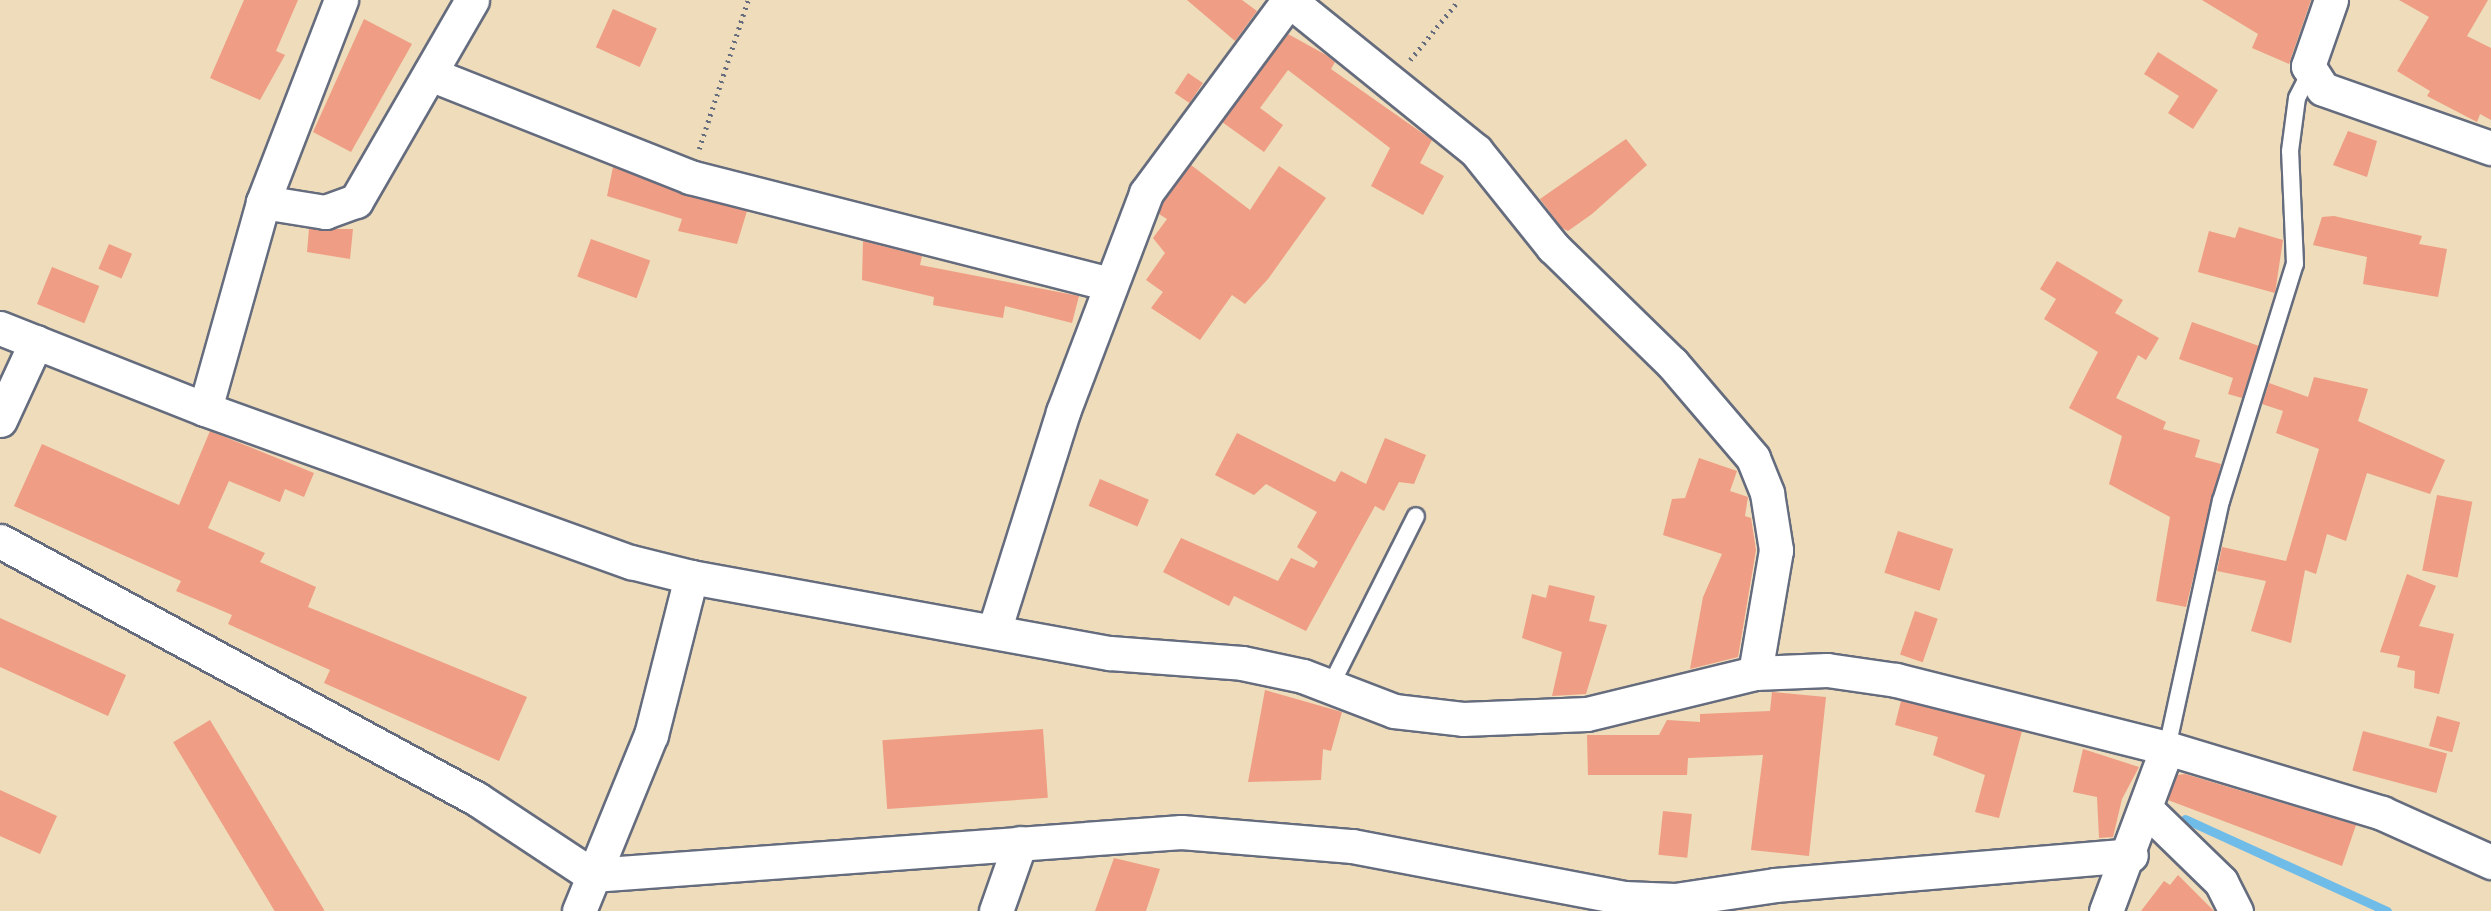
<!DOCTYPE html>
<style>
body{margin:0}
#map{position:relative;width:2491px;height:911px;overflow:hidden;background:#eedcba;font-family:"Old Standard TT",serif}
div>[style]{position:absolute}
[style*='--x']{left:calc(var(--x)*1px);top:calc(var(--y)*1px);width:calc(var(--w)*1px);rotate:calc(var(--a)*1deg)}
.stream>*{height:9px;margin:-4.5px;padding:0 4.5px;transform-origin:4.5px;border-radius:4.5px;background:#70bce9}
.building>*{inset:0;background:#ef9d84;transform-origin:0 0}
.path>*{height:4.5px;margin-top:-2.25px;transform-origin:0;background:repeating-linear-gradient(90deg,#656c7e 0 2px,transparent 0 7px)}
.roads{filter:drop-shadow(2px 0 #656c7e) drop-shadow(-2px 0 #656c7e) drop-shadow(0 2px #656c7e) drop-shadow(0 -2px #656c7e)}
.lane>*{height:16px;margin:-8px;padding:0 8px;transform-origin:8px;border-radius:8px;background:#fff}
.street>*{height:33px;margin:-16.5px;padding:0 16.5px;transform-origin:16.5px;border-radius:16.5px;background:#fff}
span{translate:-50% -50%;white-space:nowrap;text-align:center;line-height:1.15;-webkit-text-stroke:5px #fcf5e5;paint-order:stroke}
</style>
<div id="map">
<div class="stream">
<i style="--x:2185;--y:819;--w:222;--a:24.5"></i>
</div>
<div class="building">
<i style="clip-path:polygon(244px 0,298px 0,276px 51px,285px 55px,260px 100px,210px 78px)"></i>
<i style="clip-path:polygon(1187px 0,1242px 0,1257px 11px,1235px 41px)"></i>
<i style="clip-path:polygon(2202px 0,2311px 0,2289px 64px,2252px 48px,2258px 34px)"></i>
<i style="clip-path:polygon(2399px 0,2488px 0,2467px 36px,2491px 48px,2491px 120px,2480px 114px,2477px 122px,2427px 96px,2430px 91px,2397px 71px,2429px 17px)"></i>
<i style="left:613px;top:9px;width:48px;height:42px;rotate:24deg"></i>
<i style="clip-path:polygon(364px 19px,412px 44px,351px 152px,313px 132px)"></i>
<i style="clip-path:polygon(1288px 34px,1326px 55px,1335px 62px,1331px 69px,1432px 140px,1420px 163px,1444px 176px,1423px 215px,1371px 186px,1390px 148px,1288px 70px,1260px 108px,1283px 125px,1264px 152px,1222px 122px)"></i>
<i style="clip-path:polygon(2158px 52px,2218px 90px,2193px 129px,2168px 113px,2179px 96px,2144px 74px)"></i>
<i style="left:1188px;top:73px;width:18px;height:24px;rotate:34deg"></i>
<i style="clip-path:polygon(2348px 131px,2377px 141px,2367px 177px,2333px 165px)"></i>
<i style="clip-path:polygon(1626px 139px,1647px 165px,1592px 214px,1568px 231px,1562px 228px,1540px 199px)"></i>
<i style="clip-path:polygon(1191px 165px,1250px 210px,1279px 166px,1326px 198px,1268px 279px,1245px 304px,1232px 295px,1200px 340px,1151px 308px,1163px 292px,1146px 280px,1165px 253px,1153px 238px,1167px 219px,1159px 214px,1163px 202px)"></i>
<i style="clip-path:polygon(613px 167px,747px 211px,737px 244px,678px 231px,682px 219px,607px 196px)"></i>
<i style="clip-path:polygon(2334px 216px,2422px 236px,2419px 244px,2447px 249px,2438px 297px,2363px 284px,2367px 257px,2313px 245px,2322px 217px)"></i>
<i style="clip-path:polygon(2239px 227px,2283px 240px,2275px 293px,2198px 272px,2209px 231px,2235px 238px)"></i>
<i style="clip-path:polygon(309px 229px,353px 229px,350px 259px,307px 252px)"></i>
<i style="left:591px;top:239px;width:63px;height:40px;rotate:20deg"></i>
<i style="clip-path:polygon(863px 241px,922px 256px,920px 265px,1079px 296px,1072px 323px,1005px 306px,1003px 318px,933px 305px,934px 297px,862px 280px)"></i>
<i style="left:109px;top:244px;width:25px;height:27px;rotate:23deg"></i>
<i style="clip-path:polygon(2057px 261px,2123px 300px,2115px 313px,2159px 338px,2146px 360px,2138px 355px,2116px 398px,2166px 422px,2163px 429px,2200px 440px,2195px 457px,2221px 464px,2186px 607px,2156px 601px,2170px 517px,2109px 484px,2122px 436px,2069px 408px,2098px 352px,2044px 319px,2056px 299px,2040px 289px)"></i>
<i style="left:52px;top:267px;width:51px;height:40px;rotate:22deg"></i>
<i style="clip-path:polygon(2192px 322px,2259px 346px,2242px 398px,2228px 394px,2233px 378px,2179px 359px)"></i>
<i style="clip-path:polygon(2314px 377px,2368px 389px,2358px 421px,2445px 460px,2430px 494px,2367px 473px,2346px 541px,2327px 534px,2316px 574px,2305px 570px,2291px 643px,2251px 631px,2266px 581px,2217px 571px,2222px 547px,2286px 561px,2319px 449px,2276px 433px,2283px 411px,2262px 404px,2269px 383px,2308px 397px)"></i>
<i style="clip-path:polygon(210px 431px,314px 473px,304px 497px,285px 489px,280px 502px,229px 481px,208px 528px,265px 553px,260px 562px,316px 587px,308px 607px,527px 697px,499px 761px,324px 683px,330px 670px,228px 624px,232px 615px,176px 591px,181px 581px,14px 506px,42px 444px,179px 505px)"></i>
<i style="clip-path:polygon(1237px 433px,1335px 482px,1341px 471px,1366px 484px,1385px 438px,1426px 455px,1414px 484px,1399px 482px,1384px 511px,1375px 506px,1306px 631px,1234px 596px,1229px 606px,1163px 572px,1181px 538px,1278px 581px,1291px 558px,1314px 568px,1318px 562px,1297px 547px,1317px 512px,1266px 484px,1254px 495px,1215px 475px)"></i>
<i style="clip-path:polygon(1699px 458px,1737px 471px,1730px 491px,1748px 497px,1745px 516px,1751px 518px,1756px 550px,1738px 657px,1690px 669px,1703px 597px,1722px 554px,1663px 535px,1672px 499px,1685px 498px)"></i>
<i style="left:1100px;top:479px;width:53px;height:29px;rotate:23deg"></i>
<i style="left:2437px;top:495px;width:36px;height:77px;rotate:11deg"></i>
<i style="left:1898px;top:531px;width:58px;height:44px;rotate:18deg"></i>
<i style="clip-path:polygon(2407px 574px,2436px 586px,2419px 626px,2454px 634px,2439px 694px,2414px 688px,2415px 671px,2397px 667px,2400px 656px,2380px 652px)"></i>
<i style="clip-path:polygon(1549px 585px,1595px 596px,1589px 621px,1607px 625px,1586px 694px,1552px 696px,1562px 652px,1522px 638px,1532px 594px,1546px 598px)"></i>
<i style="left:1915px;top:611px;width:24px;height:46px;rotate:19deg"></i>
<i style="clip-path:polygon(0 618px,126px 675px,108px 716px,0 667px)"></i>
<i style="clip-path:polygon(1265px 690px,1342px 712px,1331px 751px,1323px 749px,1321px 780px,1248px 782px)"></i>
<i style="clip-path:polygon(1772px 692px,1826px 697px,1809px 856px,1751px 850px,1763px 755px,1688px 758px,1687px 775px,1588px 775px,1587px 735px,1659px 735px,1667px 720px,1700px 722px,1700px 714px,1770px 711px)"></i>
<i style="clip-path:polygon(1901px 701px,2022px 731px,1999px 818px,1975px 812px,1985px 775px,1933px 755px,1938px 737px,1895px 725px)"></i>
<i style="left:2437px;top:716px;width:24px;height:31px;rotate:15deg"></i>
<i style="left:210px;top:720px;width:222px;height:43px;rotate:59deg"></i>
<i style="left:1043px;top:729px;width:69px;height:161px;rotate:86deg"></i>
<i style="left:2363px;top:731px;width:87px;height:41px;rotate:15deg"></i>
<i style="clip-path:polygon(2083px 749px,2139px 767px,2122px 799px,2113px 837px,2099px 838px,2097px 797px,2073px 792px)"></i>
<i style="clip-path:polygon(2185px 774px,2356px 825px,2342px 866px,2168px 800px,2177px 775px)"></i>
<i style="clip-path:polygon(0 790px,57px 816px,40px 854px,0 836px)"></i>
<i style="left:1663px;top:811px;width:29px;height:44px;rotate:6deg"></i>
<i style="clip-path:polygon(1114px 858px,1160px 869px,1146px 911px,1095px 911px)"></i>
<i style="clip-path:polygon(2178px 875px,2214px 911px,2141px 911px,2164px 881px,2170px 885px)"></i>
</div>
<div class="path">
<i style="--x:1410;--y:60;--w:77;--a:-50.8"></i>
<i style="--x:699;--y:149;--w:157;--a:-71.8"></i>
</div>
<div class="roads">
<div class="lane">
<i style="--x:1330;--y:687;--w:191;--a:-63.3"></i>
<i style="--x:2167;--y:748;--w:253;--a:-77.7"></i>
<i style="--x:2221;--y:501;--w:248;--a:-72.7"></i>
<i style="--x:2295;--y:264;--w:113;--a:-92.5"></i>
<i style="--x:2290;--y:151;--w:53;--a:-82.5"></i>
<i style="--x:2297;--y:98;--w:31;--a:-63"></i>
</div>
<div class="street">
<i style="--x:1289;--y:0;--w:240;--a:38.9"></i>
<i style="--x:1476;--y:151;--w:123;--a:51.3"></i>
<i style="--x:1553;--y:247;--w:166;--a:44.3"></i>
<i style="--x:1672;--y:363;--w:125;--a:49.5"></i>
<i style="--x:1753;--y:458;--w:38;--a:68"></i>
<i style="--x:1767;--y:493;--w:58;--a:81"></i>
<i style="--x:1776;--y:550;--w:125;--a:99.7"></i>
<i style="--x:2331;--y:0;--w:70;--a:109.2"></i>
<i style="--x:2308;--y:66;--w:27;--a:57"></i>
<i style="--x:2323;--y:89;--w:178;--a:19.4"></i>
<i style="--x:430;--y:74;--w:280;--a:21.6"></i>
<i style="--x:690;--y:177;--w:433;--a:14.3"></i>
<i style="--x:263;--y:202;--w:63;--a:9.2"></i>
<i style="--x:325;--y:212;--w:33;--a:-20"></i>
<i style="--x:356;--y:201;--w:232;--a:-60"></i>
<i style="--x:0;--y:328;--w:220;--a:21.6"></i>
<i style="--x:205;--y:409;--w:453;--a:19.8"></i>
<i style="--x:631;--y:562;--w:62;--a:14"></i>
<i style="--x:691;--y:577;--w:426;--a:10.3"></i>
<i style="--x:1110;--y:653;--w:132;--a:4.3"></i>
<i style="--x:1242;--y:663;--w:62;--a:12"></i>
<i style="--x:1303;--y:676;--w:97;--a:21"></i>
<i style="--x:1394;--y:711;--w:69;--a:6.6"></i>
<i style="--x:1463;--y:719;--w:124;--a:-2.3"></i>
<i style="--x:1587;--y:714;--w:173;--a:-13.7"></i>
<i style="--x:1755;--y:673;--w:72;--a:-2.4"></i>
<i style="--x:1827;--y:670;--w:70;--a:8.2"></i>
<i style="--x:1896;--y:680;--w:279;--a:14.1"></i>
<i style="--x:2167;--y:748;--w:225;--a:16.8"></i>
<i style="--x:2382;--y:813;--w:120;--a:24.2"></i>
<i style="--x:205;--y:409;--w:215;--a:-74.3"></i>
<i style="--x:263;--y:202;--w:217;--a:-68.9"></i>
<i style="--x:0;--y:420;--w:86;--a:-65.2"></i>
<i style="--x:0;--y:541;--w:542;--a:28.41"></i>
<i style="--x:477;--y:799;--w:138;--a:33.5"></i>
<i style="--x:592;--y:875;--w:591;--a:-4.18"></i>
<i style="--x:1181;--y:832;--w:172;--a:4.7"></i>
<i style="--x:1352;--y:846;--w:277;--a:10.8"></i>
<i style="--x:1624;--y:898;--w:51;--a:2.2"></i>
<i style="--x:1675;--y:900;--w:101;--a:-8.5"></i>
<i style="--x:1775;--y:885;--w:357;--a:-4.8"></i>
<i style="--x:994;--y:631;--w:230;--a:-72.5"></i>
<i style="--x:1063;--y:412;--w:234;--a:-69.2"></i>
<i style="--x:1146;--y:193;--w:240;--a:-53.5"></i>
<i style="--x:2146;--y:809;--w:105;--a:44.2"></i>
<i style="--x:2221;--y:882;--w:33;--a:63"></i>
<i style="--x:579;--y:911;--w:190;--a:-67.8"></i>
<i style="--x:651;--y:735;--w:163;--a:-75.8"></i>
<i style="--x:996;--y:911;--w:72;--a:-70.6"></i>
<i style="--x:2106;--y:911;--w:174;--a:-69.5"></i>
</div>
</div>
</div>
